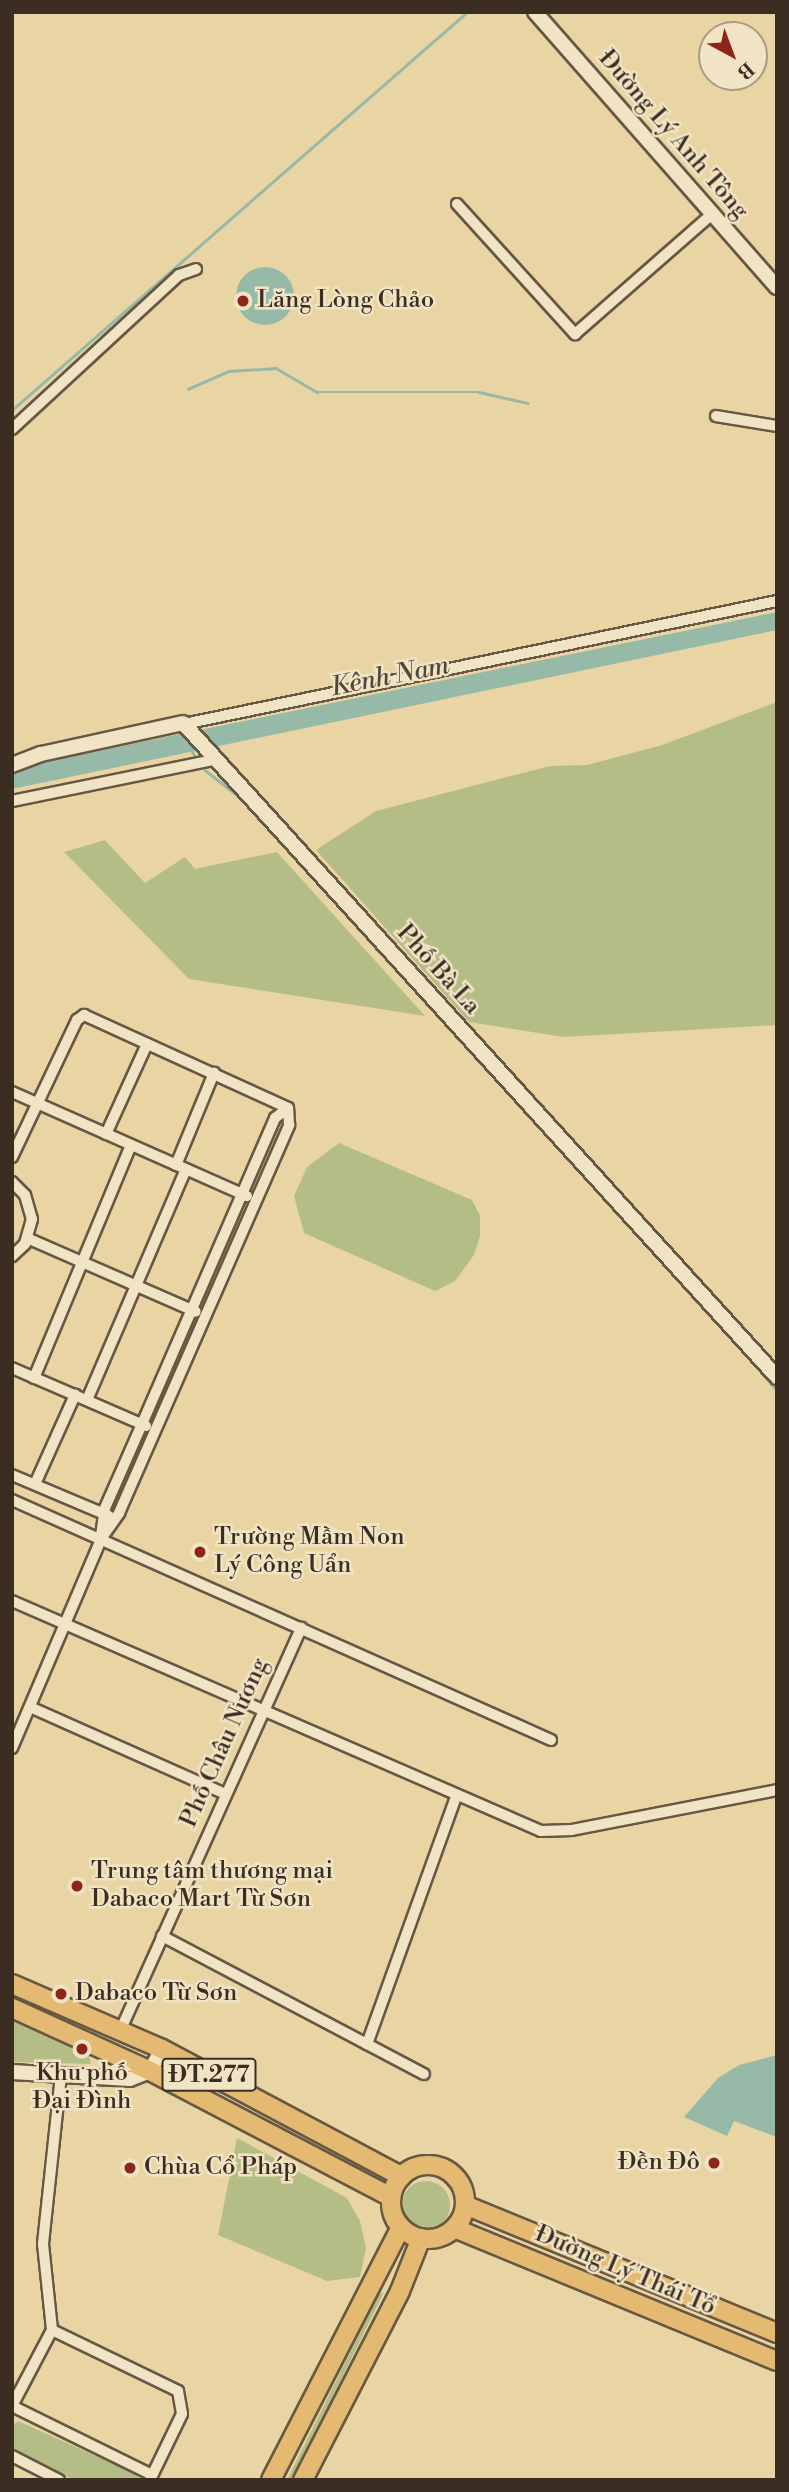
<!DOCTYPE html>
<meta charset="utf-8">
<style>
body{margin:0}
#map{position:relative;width:789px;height:2492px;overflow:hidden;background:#e9d5a4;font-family:"Libre Bodoni",serif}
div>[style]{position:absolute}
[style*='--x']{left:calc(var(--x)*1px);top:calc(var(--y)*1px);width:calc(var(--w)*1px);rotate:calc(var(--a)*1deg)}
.green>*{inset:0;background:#b5bd87}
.round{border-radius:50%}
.water>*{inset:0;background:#97b9a7}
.stream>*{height:2.5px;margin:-1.25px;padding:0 1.25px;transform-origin:1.25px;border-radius:1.25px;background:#97b9a7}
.roads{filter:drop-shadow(2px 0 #675743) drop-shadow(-2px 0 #675743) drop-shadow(0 2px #675743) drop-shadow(0 -2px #675743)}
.minor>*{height:10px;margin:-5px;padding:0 5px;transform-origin:5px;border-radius:5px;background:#f1e4c4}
.tertiary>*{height:14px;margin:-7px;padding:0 7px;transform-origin:7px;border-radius:7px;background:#f1e4c4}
.primary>*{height:18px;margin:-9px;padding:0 9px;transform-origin:9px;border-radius:9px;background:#e4ba72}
.primary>.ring{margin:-9px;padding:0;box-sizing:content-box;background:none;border:18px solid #e4ba72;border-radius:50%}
.dots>*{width:19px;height:19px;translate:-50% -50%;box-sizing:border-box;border:4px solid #f1e4c4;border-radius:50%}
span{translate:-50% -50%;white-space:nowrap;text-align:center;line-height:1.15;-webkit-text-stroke:5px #f1e4c4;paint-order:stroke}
.shield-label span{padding:2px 5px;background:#f1e4c4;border:2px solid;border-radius:5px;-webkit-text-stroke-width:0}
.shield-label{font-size:23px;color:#3c2d23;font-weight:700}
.street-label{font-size:24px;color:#3c2d23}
.poi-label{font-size:24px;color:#3c2d23}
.left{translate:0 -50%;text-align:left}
.right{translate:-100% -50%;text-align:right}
.water-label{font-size:26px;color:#4e493d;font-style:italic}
.frame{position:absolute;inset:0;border:14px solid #3c2d23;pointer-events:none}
.north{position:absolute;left:698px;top:21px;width:70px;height:70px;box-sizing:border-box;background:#f1e4c4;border:2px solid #a99b84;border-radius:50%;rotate:139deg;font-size:19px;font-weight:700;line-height:28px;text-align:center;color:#3c2d23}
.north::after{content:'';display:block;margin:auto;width:24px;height:32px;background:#8f2418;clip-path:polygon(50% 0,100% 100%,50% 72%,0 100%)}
</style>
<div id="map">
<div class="green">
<i style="clip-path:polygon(777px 702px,777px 1025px,564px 1037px,469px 1022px,316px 850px,376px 811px,550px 766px,587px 765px,662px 745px)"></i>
<i style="clip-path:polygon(105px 840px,145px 883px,185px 857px,195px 869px,277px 852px,425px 1016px,189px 979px,64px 852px)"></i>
<i style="clip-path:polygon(339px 1143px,472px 1200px,480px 1216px,480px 1236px,474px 1255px,455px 1281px,435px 1291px,304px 1233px,294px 1196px,307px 1167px)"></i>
<i style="clip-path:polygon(12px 2017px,88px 2051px,91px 2064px,12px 2062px)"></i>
<i style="clip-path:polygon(237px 2138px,347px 2198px,360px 2221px,366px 2248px,360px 2277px,327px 2281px,218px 2235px)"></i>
<i class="round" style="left:402px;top:2181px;width:48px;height:48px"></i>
<i style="clip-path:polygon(384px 2292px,292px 2480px,287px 2480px,379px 2294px)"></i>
<i style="clip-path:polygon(18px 2421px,136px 2474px,140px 2480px,74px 2480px,12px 2449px,12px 2427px)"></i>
</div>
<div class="water">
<i class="round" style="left:236px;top:267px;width:58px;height:58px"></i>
<i style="clip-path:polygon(777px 612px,777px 630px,12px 789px,12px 772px,34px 764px)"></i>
<i style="clip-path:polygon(777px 2055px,777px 2137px,734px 2121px,727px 2136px,684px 2117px,718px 2078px,739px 2065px)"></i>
</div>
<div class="stream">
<i style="--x:188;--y:389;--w:45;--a:-23.7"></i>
<i style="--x:229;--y:371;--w:47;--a:-3.7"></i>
<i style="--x:276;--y:368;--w:48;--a:30.3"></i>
<i style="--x:317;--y:392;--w:162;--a:0"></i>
<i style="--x:479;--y:392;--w:50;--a:12.7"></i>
<i style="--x:12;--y:410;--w:605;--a:-41.18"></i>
<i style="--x:191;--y:749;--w:10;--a:61"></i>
<i style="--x:205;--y:770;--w:51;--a:37.8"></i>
<i style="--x:729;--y:1334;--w:74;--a:49.4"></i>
</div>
<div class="roads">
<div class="minor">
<i style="--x:457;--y:204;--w:176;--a:47.8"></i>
<i style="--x:575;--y:334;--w:182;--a:-41.2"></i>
<i style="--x:716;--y:416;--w:62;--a:9.3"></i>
<i style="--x:12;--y:429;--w:227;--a:-42.7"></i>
<i style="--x:179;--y:275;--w:18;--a:-19"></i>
<i style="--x:184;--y:724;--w:606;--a:-11.72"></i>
<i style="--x:12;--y:801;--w:206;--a:-11.5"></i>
<i style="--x:12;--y:1092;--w:257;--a:23.9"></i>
<i style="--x:106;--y:1134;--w:99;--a:-65.5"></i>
<i style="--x:12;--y:1157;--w:152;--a:-64.6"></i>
<i style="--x:77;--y:1020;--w:9;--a:-36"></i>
<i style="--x:84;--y:1015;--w:224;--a:24.5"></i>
<i style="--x:176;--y:1165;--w:100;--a:-67.6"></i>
<i style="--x:12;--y:1182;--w:18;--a:45"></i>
<i style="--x:25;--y:1195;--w:25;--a:74"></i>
<i style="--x:32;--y:1219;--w:26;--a:106"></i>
<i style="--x:25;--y:1244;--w:18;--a:137"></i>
<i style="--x:27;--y:1238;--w:184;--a:23.6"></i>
<i style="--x:12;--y:1368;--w:146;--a:23.4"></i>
<i style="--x:34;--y:1378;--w:252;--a:-67.4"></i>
<i style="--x:87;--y:1400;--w:251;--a:-66.8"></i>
<i style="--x:12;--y:1475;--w:105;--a:22.9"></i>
<i style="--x:35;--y:1484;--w:98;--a:-65.8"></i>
<i style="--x:12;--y:1500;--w:590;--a:24"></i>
<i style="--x:101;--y:1536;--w:28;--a:-82"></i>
<i style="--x:105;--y:1508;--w:92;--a:-66.2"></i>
<i style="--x:142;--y:1424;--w:334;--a:-66.5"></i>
<i style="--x:275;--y:1118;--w:16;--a:-38"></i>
<i style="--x:12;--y:1601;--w:577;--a:23.5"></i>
<i style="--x:541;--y:1831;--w:31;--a:-2"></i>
<i style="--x:572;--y:1830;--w:209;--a:-11"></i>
<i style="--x:30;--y:1707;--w:214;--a:24"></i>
<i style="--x:12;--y:1748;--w:227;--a:-66.9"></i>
<i style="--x:101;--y:1539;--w:32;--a:-55"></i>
<i style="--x:119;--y:1513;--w:424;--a:-66.3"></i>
<i style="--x:289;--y:1125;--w:17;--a:-93"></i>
<i style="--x:162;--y:1936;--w:296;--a:27.8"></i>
<i style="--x:121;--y:2029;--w:440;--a:-65.8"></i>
<i style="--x:367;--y:2044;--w:263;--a:-70.2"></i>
<i style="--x:61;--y:2075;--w:170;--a:96.1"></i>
<i style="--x:43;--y:2244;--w:86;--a:84"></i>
<i style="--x:52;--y:2330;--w:86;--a:117.8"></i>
<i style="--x:12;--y:2406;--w:156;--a:26.2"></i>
<i style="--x:52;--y:2330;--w:140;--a:25.8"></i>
<i style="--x:178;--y:2391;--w:23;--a:80"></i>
<i style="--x:182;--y:2414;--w:73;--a:115.9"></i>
<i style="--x:12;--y:2456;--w:53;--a:27.1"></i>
</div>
<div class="tertiary">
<i style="--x:535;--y:12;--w:366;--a:48.7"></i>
<i style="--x:184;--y:724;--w:882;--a:47.76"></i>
<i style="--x:12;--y:765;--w:31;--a:-21"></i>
<i style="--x:41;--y:754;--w:145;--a:-12.3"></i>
<i style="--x:12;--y:2072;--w:118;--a:3.4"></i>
<i style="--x:130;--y:2079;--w:22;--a:-22"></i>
<i style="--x:150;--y:2071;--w:25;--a:-61"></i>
</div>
<div class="primary">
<i style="--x:12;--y:1984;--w:163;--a:23.4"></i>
<i style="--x:162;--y:2049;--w:271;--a:28"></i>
<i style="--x:12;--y:2008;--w:152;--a:24.5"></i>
<i style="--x:150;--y:2071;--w:272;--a:27.6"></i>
<i class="ring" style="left:391px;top:2165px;width:56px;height:56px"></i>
<i style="--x:465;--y:2205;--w:337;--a:22.3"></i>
<i style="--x:454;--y:2228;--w:349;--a:22.4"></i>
<i style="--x:271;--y:2480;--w:284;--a:-62.8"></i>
<i style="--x:303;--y:2480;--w:212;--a:-62.8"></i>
<i style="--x:400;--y:2291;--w:57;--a:-68.4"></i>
</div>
</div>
<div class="dots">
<i style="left:243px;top:301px;background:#8f2418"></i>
<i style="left:200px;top:1552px;background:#8f2418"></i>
<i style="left:77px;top:1886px;background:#8f2418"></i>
<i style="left:61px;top:1994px;background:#8f2418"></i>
<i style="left:82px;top:2049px;background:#8f2418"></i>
<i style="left:714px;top:2163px;background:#8f2418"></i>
<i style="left:130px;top:2168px;background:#8f2418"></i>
</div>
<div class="shield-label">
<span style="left:209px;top:2075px">ĐT.277</span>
</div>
<div class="street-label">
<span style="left:673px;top:135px;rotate:49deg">Đường Lý Anh Tông</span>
<span style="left:438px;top:970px;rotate:48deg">Phố Bà La</span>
<span style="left:225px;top:1743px;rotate:-66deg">Phố Châu Nương</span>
<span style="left:625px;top:2271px;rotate:23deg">Đường Lý Thái Tổ</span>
</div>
<div class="poi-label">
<span class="left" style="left:257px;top:301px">Lăng Lòng Chảo</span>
<span class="left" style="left:214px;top:1552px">Trường Mầm Non<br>Lý Công Uẩn</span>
<span class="left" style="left:91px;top:1886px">Trung tâm thương mại<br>Dabaco Mart Từ Sơn</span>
<span class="left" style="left:75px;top:1994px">Dabaco Từ Sơn</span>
<span style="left:82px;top:2088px">Khu phố<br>Đại Đình</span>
<span class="right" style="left:700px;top:2163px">Đền Đô</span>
<span class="left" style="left:144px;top:2168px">Chùa Cổ Pháp</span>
</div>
<div class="water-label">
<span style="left:390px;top:677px;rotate:-11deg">Kênh Nam</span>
</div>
<div class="frame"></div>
<div class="north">B</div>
</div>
